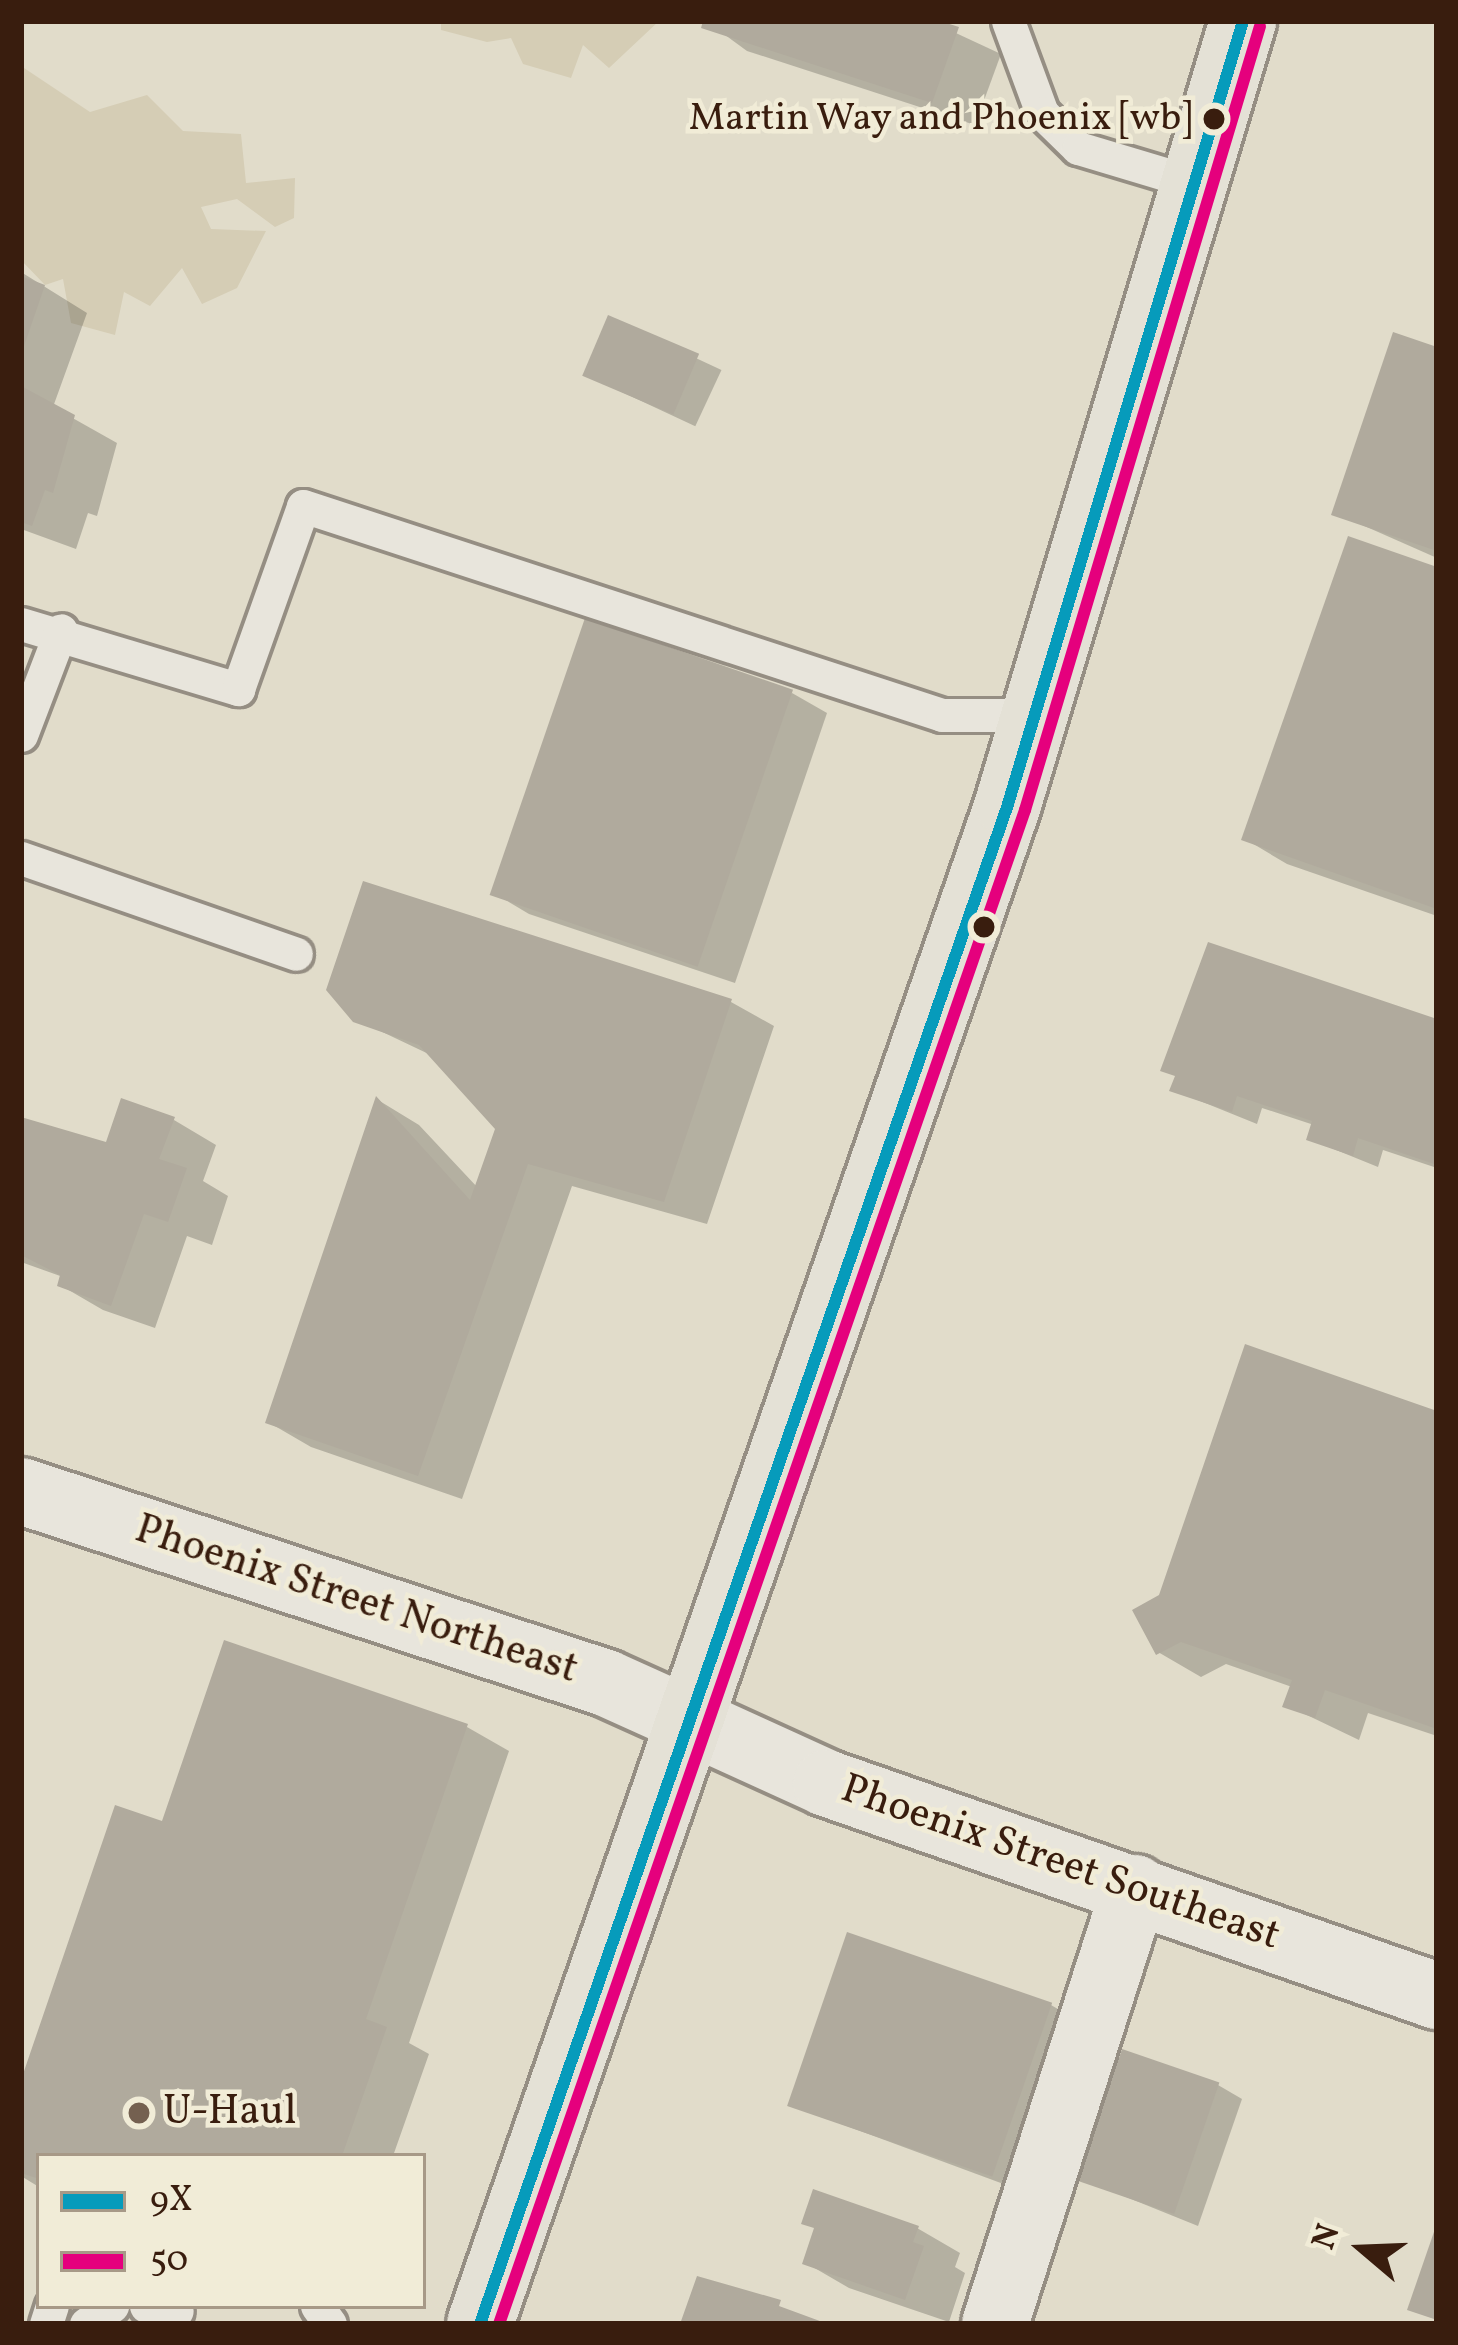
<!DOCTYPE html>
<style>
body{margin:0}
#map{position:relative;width:1458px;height:2345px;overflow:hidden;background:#e1dcca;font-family:Vollkorn,serif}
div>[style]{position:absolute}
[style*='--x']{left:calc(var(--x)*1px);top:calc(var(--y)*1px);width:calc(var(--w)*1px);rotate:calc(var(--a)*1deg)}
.green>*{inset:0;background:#d5cdb5}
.shadow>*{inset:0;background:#0003;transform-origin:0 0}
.building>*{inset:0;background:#b0aa9d;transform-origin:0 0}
.roads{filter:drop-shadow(3px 0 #958e83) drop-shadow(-3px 0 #958e83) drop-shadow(0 3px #958e83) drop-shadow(0 -3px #958e83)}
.lane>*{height:33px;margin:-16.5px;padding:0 16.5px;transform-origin:16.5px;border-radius:16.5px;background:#e8e5dc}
.street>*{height:66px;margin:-33px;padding:0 33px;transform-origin:33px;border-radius:33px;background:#e8e5dc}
.secondary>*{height:66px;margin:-33px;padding:0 33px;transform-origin:33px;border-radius:33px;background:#e8e5dc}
.primary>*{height:66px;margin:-33px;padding:0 33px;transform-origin:33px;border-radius:33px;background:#e4e1d6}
.bus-1>*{height:12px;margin:-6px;padding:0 6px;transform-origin:6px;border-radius:6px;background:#069bbb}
.bus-2>*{height:12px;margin:-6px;padding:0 6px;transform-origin:6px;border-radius:6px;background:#e5007d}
.dots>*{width:33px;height:33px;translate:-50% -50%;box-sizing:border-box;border:6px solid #f1ecd7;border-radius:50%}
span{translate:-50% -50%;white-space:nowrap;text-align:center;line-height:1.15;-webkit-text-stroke:9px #f1ecd7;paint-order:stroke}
.bus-label{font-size:39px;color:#391d0e}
.right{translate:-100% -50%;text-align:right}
.street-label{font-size:42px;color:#391d0e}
.poi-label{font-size:42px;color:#391d0e}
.left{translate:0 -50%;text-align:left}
.frame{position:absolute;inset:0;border:24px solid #391d0e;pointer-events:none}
.legend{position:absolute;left:36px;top:2153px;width:390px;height:156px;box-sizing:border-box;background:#f1ecd7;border:3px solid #a79987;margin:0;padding:15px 21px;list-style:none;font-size:36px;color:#391d0e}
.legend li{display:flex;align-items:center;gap:24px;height:60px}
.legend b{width:60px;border:3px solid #a79987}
.north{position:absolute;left:1302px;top:2189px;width:120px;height:120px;-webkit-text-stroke:9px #f1ecd7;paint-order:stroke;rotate:289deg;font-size:33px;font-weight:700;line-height:48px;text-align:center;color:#391d0e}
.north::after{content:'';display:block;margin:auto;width:42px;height:54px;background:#391d0e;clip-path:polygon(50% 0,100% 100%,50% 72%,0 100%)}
</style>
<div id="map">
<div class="green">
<i style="clip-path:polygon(441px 21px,659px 21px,609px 68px,583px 45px,571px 78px,523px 64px,511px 38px,487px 42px,441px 30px)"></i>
<i style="clip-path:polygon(21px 66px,90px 112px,147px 95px,183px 131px,241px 134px,246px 183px,295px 178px,294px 218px,275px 227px,237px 199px,201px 207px,211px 229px,266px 231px,237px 288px,202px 304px,182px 268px,150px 306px,124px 292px,115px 335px,71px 323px,63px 279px,45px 285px,21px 260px)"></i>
</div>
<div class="shadow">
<i style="clip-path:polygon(706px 21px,930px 21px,1001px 54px,975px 125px,747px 51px)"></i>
<i style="clip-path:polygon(21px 272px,87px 313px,53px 407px,117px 443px,97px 516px,88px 513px,76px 549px,21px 529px)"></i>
<i style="left:610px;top:318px;width:123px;height:62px;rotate:25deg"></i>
<i style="clip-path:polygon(1437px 350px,1437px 558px,1335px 513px)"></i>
<i style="clip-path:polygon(1437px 570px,1437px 916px,1287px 864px,1245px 839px)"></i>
<i style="clip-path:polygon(792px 693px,827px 713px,735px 983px,529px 914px,494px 893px)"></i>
<i style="clip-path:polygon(731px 1002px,774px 1026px,707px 1224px,572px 1186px,462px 1499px,311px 1447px,268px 1422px,378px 1100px,419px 1125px,478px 1188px,498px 1129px,435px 1057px,355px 1019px)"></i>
<i style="clip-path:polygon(1437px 1022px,1437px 1168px,1383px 1150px,1378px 1167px,1309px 1139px,1314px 1125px,1262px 1108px,1257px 1124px,1173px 1090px)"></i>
<i style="clip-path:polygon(21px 1120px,108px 1145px,174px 1120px,216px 1145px,203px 1181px,228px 1196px,212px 1245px,187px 1236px,155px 1328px,103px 1310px,60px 1285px,63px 1277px,21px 1262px)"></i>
<i style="clip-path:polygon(1437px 1414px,1437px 1736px,1368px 1713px,1359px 1740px,1286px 1705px,1292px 1687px,1226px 1664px,1201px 1677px,1158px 1652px)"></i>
<i style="clip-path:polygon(467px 1727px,509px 1751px,409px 2043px,429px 2054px,393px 2156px,39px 2156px,39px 2187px,21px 2176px,21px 2089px,164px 1825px)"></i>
<i style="clip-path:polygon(1051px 2005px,1075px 2019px,1017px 2189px,790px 2105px)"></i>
<i style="clip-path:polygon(1218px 2085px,1242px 2099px,1198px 2226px,1079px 2178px)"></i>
<i style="clip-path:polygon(917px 2228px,960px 2253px,955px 2267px,965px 2273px,949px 2322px,849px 2288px,806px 2263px)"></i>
</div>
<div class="building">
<i style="clip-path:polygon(703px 21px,940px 21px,959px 27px,932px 103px,701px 28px)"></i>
<i style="clip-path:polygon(21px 276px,45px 285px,22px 352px,21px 352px)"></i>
<i style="left:608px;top:315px;width:99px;height:66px;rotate:23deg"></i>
<i style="clip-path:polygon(1393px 332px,1437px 347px,1437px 551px,1331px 515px)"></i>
<i style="clip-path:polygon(21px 386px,75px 415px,53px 493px,45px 490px,32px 526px,21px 522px)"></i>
<i style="clip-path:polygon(1348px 536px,1437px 567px,1437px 909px,1241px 840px)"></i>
<i style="left:585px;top:618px;width:220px;height:293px;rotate:19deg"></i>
<i style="clip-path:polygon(363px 881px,732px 999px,664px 1202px,528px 1164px,418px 1476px,265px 1423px,376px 1096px,470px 1200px,495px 1129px,419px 1045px,353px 1022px,326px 990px)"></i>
<i style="clip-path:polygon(1208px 942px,1437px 1019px,1437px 1165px,1358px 1138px,1353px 1156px,1306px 1140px,1312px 1121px,1237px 1096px,1232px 1112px,1169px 1091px,1175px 1076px,1160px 1071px)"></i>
<i style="clip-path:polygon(121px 1098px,175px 1117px,159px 1159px,187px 1168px,168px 1222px,144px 1214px,111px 1306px,57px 1286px,60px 1275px,21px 1255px,21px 1117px,106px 1142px)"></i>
<i style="clip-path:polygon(1245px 1344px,1437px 1411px,1437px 1729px,1325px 1690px,1315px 1718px,1282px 1707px,1292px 1680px,1181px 1642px,1156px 1655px,1132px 1610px,1159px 1595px)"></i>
<i style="clip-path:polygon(224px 1640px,468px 1724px,366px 2019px,387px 2027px,342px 2156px,39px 2156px,39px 2179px,21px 2173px,21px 2080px,115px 1805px,162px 1821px)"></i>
<i style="left:847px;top:1932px;width:217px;height:184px;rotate:19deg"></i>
<i style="left:1122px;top:2049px;width:103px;height:139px;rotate:19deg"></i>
<i style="clip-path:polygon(813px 2189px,919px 2226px,913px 2242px,924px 2246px,905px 2300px,802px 2264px,814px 2228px,801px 2224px)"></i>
<i style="clip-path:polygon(1436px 2226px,1437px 2226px,1437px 2320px,1407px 2310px)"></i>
<i style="clip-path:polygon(697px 2276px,781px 2300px,779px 2306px,828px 2324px,680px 2324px)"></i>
</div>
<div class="roads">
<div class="lane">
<i style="--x:1008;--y:21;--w:98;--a:69.7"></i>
<i style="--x:1042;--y:113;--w:50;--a:44.2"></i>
<i style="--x:1078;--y:148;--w:122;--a:16.7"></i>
<i style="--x:21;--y:624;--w:227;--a:16.7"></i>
<i style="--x:238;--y:689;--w:194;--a:-70.4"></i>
<i style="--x:303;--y:506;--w:672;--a:18.11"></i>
<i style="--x:942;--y:715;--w:93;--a:0"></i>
<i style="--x:21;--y:735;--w:112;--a:-69.1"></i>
<i style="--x:21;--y:858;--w:291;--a:19.2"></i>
<i style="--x:146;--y:2306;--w:31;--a:9"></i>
<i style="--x:317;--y:2306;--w:22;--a:54"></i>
<i style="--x:46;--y:2324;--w:19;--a:-72"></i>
<i style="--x:86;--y:2324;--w:32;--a:-35"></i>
</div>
<div class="street">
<i style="--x:21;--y:1491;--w:616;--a:18.17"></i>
<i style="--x:606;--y:1683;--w:90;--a:24.3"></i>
<i style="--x:995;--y:2324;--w:458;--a:-72.2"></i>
</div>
<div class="secondary">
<i style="--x:688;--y:1720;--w:152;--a:24.5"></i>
<i style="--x:826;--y:1783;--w:647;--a:19.22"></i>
</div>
<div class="primary">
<i style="--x:480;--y:2324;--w:1609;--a:-70.84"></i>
<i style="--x:1008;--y:804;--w:818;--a:-73.29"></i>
</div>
</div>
<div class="bus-1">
<i style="--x:480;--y:2324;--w:1609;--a:-70.84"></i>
<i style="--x:1008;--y:804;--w:818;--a:-73.29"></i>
</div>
<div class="bus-2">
<i style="--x:499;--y:2324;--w:1603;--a:-70.84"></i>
<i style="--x:1025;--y:810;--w:818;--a:-73.31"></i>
</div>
<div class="dots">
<i style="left:1214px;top:119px;background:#391d0e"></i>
<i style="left:984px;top:927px;background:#391d0e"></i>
<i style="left:139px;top:2113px;background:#746050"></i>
</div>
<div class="bus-label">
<span class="right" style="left:1192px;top:119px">Martin Way and Phoenix [wb]</span>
</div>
<div class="street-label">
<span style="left:356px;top:1601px;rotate:18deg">Phoenix Street Northeast</span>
<span style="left:1060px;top:1864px;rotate:19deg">Phoenix Street Southeast</span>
</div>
<div class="poi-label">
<span class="left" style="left:163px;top:2113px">U-Haul</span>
</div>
<div class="frame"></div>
<ul class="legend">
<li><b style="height:15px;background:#069bbb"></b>9X</li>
<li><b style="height:15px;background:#e5007d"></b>50</li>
</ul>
<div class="north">N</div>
</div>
